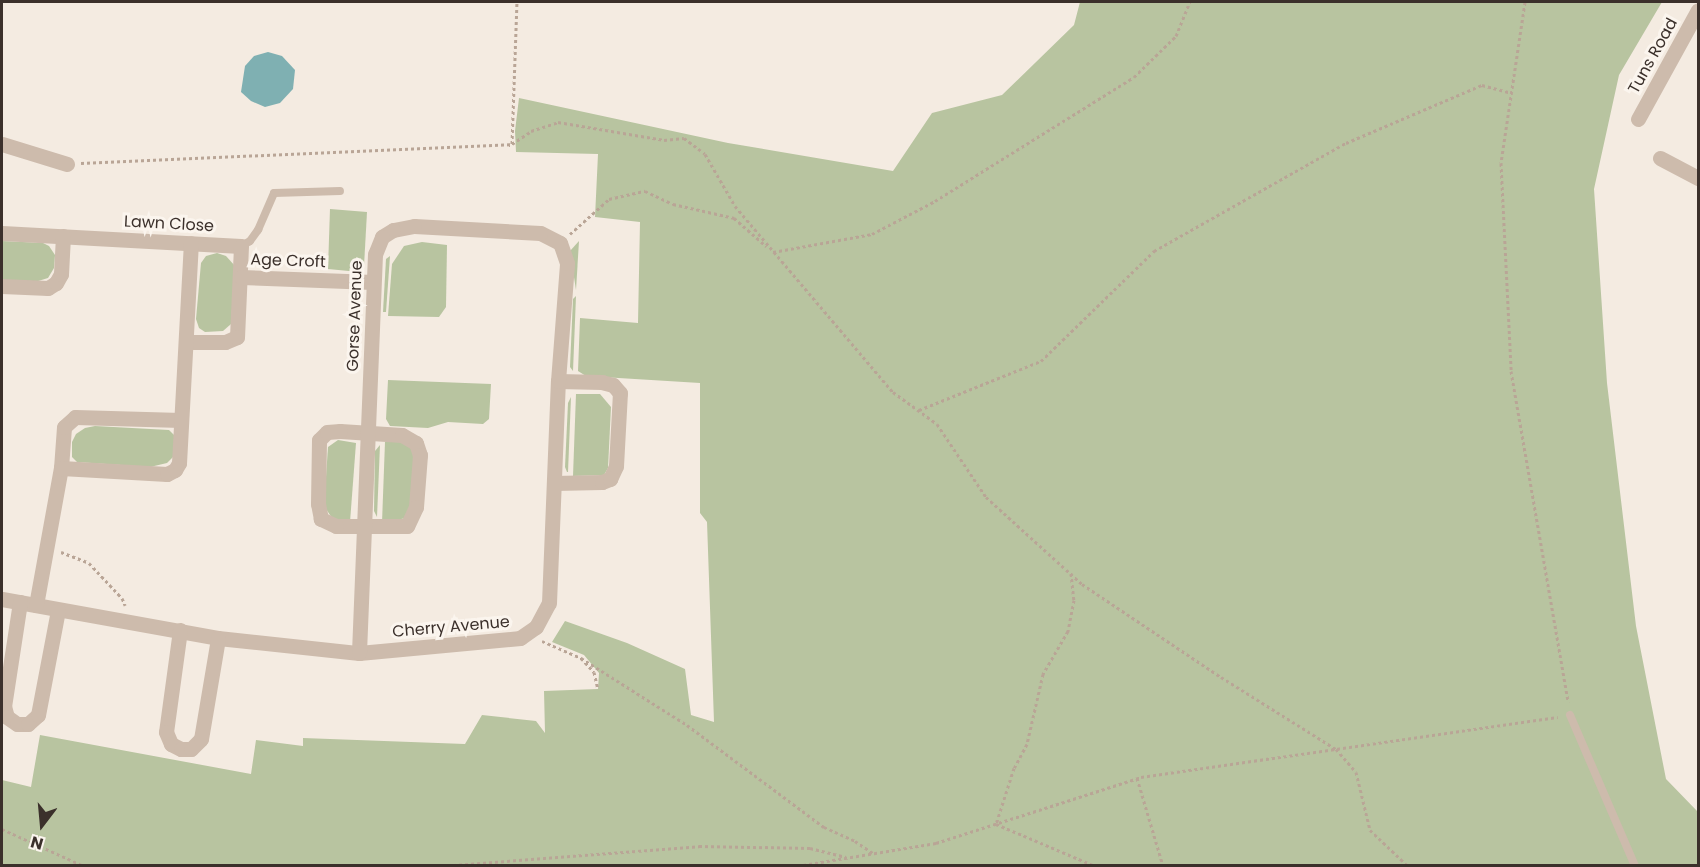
<!DOCTYPE html>
<style>
body{margin:0}
#map{position:relative;width:1700px;height:867px;overflow:hidden;background:#f4ebe1;font-family:Poppins,sans-serif}
div>[style]{position:absolute}
[style*='--x']{left:calc(var(--x)*1px);top:calc(var(--y)*1px);width:calc(var(--w)*1px);rotate:calc(var(--a)*1deg)}
.green>*{inset:0;background:#b8c4a0}
.water>*{inset:0;background:#7fb0b2}
.path>*{height:3px;margin-top:-1.5px;transform-origin:0;background:repeating-linear-gradient(90deg,#b9a596 0 3px,transparent 0 6px)}
.service>*{height:8px;margin:-4px;padding:0 4px;transform-origin:4px;border-radius:4px;background:#cdbbac}
.minor>*{height:15px;margin:-7.5px;padding:0 7.5px;transform-origin:7.5px;border-radius:7.5px;background:#cdbbac}
span{translate:-50% -50%;white-space:nowrap;text-align:center;line-height:1.15;-webkit-text-stroke:6px #fbf5ee;paint-order:stroke}
.street-label{font-size:16px;color:#3b302b}
.frame{position:absolute;inset:0;border:3px solid #3b302b;pointer-events:none}
.north{position:absolute;left:12px;top:795px;width:60px;height:60px;-webkit-text-stroke:4px #fbf5ee;paint-order:stroke;rotate:196deg;font-size:16px;font-weight:700;line-height:24px;text-align:center;color:#3b302b}
.north::after{content:'';display:block;margin:auto;width:21px;height:27px;background:#3b302b;clip-path:polygon(50% 0,100% 100%,50% 72%,0 100%)}
</style>
<div id="map">
<div class="green">
<i style="clip-path:polygon(1080px 2px,1662px 2px,1619px 75px,1594px 189px,1607px 383px,1636px 626px,1666px 779px,1698px 812px,1698px 865px,2px 866px,2px 780px,31px 787px,40px 735px,251px 774px,256px 740px,303px 746px,303px 738px,465px 744px,482px 715px,536px 721px,545px 733px,544px 691px,598px 689px,599px 673px,584px 655px,552px 642px,565px 621px,627px 643px,685px 669px,691px 715px,714px 722px,707px 522px,700px 513px,700px 383px,586px 376px,578px 371px,580px 318px,638px 323px,640px 222px,595px 217px,598px 154px,516px 152px,515px 131px,519px 98px,728px 143px,893px 171px,932px 113px,1002px 95px,1074px 25px)"></i>
<i style="clip-path:polygon(330px 209px,367px 212px,364px 266px,359px 272px,328px 269px)"></i>
<i style="clip-path:polygon(2px 241px,43px 243px,49px 246px,55px 255px,54px 268px,48px 278px,35px 282px,2px 280px)"></i>
<i style="clip-path:polygon(579px 241px,576px 290px,570px 251px)"></i>
<i style="clip-path:polygon(422px 242px,447px 245px,446px 307px,439px 317px,388px 316px,392px 264px,404px 246px)"></i>
<i style="clip-path:polygon(217px 253px,226px 256px,235px 266px,231px 324px,223px 331px,205px 332px,199px 328px,196px 319px,201px 263px,206px 256px)"></i>
<i style="clip-path:polygon(390px 256px,386px 312px,383px 312px,386px 259px)"></i>
<i style="clip-path:polygon(576px 296px,573px 371px,570px 367px,573px 299px)"></i>
<i style="clip-path:polygon(388px 380px,491px 384px,489px 419px,483px 424px,448px 422px,428px 428px,390px 426px,386px 419px)"></i>
<i style="clip-path:polygon(576px 394px,600px 394px,611px 407px,608px 468px,604px 475px,573px 476px)"></i>
<i style="clip-path:polygon(571px 397px,568px 472px,567px 472px,565px 467px,568px 403px)"></i>
<i style="clip-path:polygon(95px 426px,169px 430px,175px 436px,173px 457px,167px 463px,150px 467px,77px 462px,72px 457px,72px 442px,76px 434px,85px 428px)"></i>
<i style="clip-path:polygon(338px 440px,356px 443px,350px 522px,332px 518px,324px 506px,328px 447px)"></i>
<i style="clip-path:polygon(396px 440px,409px 445px,414px 452px,412px 508px,406px 518px,382px 523px,385px 442px)"></i>
<i style="clip-path:polygon(380px 445px,377px 517px,374px 511px,375px 451px)"></i>
</div>
<div class="water">
<i style="clip-path:polygon(268px 52px,282px 56px,295px 70px,293px 89px,280px 103px,265px 107px,251px 101px,241px 92px,245px 66px,254px 56px)"></i>
</div>
<div class="path">
<i style="--x:1525;--y:2;--w:163;--a:98.5"></i>
<i style="--x:1501;--y:163;--w:208;--a:87.2"></i>
<i style="--x:1511;--y:371;--w:336;--a:80.2"></i>
<i style="--x:512;--y:144;--w:23;--a:-34"></i>
<i style="--x:531;--y:131;--w:28;--a:-18"></i>
<i style="--x:558;--y:122;--w:108;--a:9.6"></i>
<i style="--x:664;--y:140;--w:20;--a:-6"></i>
<i style="--x:684;--y:138;--w:26;--a:37"></i>
<i style="--x:705;--y:154;--w:60;--a:60"></i>
<i style="--x:735;--y:206;--w:244;--a:49.7"></i>
<i style="--x:893;--y:392;--w:54;--a:36"></i>
<i style="--x:937;--y:424;--w:88;--a:56.1"></i>
<i style="--x:986;--y:497;--w:130;--a:42.2"></i>
<i style="--x:1082;--y:584;--w:167;--a:33.8"></i>
<i style="--x:1221;--y:677;--w:136;--a:32.1"></i>
<i style="--x:1336;--y:749;--w:30;--a:49"></i>
<i style="--x:1356;--y:772;--w:60;--a:76.4"></i>
<i style="--x:1370;--y:830;--w:52;--a:43.5"></i>
<i style="--x:81;--y:163;--w:431;--a:-2.5"></i>
<i style="--x:512;--y:144;--w:142;--a:-88"></i>
<i style="--x:570;--y:234;--w:52;--a:-41.9"></i>
<i style="--x:609;--y:199;--w:37;--a:-13"></i>
<i style="--x:645;--y:191;--w:31;--a:25"></i>
<i style="--x:673;--y:204;--w:63;--a:12.9"></i>
<i style="--x:734;--y:218;--w:43;--a:41.2"></i>
<i style="--x:773;--y:252;--w:101;--a:-10.3"></i>
<i style="--x:872;--y:234;--w:71;--a:-27.6"></i>
<i style="--x:935;--y:201;--w:234;--a:-31.9"></i>
<i style="--x:1134;--y:77;--w:59;--a:-44.3"></i>
<i style="--x:1176;--y:36;--w:37;--a:-68"></i>
<i style="--x:919;--y:410;--w:131;--a:-21.9"></i>
<i style="--x:1041;--y:361;--w:158;--a:-44.2"></i>
<i style="--x:1154;--y:251;--w:220;--a:-29.4"></i>
<i style="--x:1346;--y:143;--w:148;--a:-23.1"></i>
<i style="--x:1482;--y:85;--w:30;--a:15"></i>
<i style="--x:61;--y:552;--w:30;--a:21"></i>
<i style="--x:89;--y:563;--w:48;--a:46.7"></i>
<i style="--x:122;--y:598;--w:8;--a:67"></i>
<i style="--x:1071;--y:573;--w:27;--a:84"></i>
<i style="--x:1074;--y:600;--w:32;--a:101"></i>
<i style="--x:1068;--y:631;--w:50;--a:120.2"></i>
<i style="--x:1043;--y:674;--w:72;--a:102.9"></i>
<i style="--x:1027;--y:744;--w:27;--a:118"></i>
<i style="--x:1014;--y:768;--w:59;--a:107.8"></i>
<i style="--x:996;--y:824;--w:108;--a:23"></i>
<i style="--x:542;--y:641;--w:43;--a:23.6"></i>
<i style="--x:581;--y:658;--w:19;--a:47"></i>
<i style="--x:594;--y:672;--w:17;--a:77"></i>
<i style="--x:581;--y:658;--w:125;--a:32.3"></i>
<i style="--x:687;--y:725;--w:171;--a:36.7"></i>
<i style="--x:824;--y:827;--w:34;--a:24"></i>
<i style="--x:855;--y:841;--w:22;--a:34"></i>
<i style="--x:1137;--y:778;--w:92;--a:73.5"></i>
<i style="--x:2;--y:829;--w:90;--a:24.3"></i>
<i style="--x:276;--y:866;--w:18;--a:0"></i>
<i style="--x:441;--y:866;--w:259;--a:-4.4"></i>
<i style="--x:699;--y:846;--w:111;--a:1"></i>
<i style="--x:810;--y:848;--w:37;--a:14"></i>
<i style="--x:797;--y:866;--w:141;--a:-9.4"></i>
<i style="--x:936;--y:843;--w:215;--a:-17.8"></i>
<i style="--x:1141;--y:777;--w:421;--a:-8.2"></i>
</div>
<div class="service">
<i style="--x:241;--y:246;--w:10;--a:-29"></i>
<i style="--x:250;--y:241;--w:14;--a:-54"></i>
<i style="--x:258;--y:230;--w:40;--a:-66.6"></i>
<i style="--x:274;--y:193;--w:66;--a:-1.7"></i>
<i style="--x:1570;--y:715;--w:164;--a:66.7"></i>
</div>
<div class="minor">
<i style="--x:1638;--y:119;--w:124;--a:-61.2"></i>
<i style="--x:2;--y:144;--w:68;--a:17.1"></i>
<i style="--x:1660;--y:158;--w:43;--a:27.8"></i>
<i style="--x:2;--y:233;--w:239;--a:3.1"></i>
<i style="--x:241;--y:246;--w:91;--a:92.5"></i>
<i style="--x:237;--y:337;--w:13;--a:157"></i>
<i style="--x:225;--y:342;--w:37;--a:180"></i>
<i style="--x:241;--y:277;--w:132;--a:2.2"></i>
<i style="--x:2;--y:286;--w:46;--a:2.5"></i>
<i style="--x:48;--y:288;--w:9;--a:-32"></i>
<i style="--x:56;--y:283;--w:10;--a:-61"></i>
<i style="--x:61;--y:274;--w:38;--a:-87"></i>
<i style="--x:340;--y:431;--w:62;--a:3.7"></i>
<i style="--x:402;--y:435;--w:16;--a:30"></i>
<i style="--x:416;--y:443;--w:13;--a:72"></i>
<i style="--x:420;--y:455;--w:52;--a:94.4"></i>
<i style="--x:416;--y:507;--w:21;--a:115"></i>
<i style="--x:407;--y:526;--w:71;--a:180"></i>
<i style="--x:336;--y:526;--w:17;--a:-155"></i>
<i style="--x:321;--y:519;--w:15;--a:-101"></i>
<i style="--x:318;--y:504;--w:64;--a:-89.1"></i>
<i style="--x:319;--y:440;--w:11;--a:-45"></i>
<i style="--x:327;--y:432;--w:13;--a:-4"></i>
<i style="--x:61;--y:468;--w:41;--a:-85.8"></i>
<i style="--x:64;--y:427;--w:15;--a:-42"></i>
<i style="--x:75;--y:417;--w:106;--a:1.6"></i>
<i style="--x:554;--y:483;--w:48;--a:-1.2"></i>
<i style="--x:602;--y:482;--w:9;--a:-21"></i>
<i style="--x:610;--y:479;--w:14;--a:-65"></i>
<i style="--x:616;--y:466;--w:73;--a:-86.9"></i>
<i style="--x:620;--y:393;--w:11;--a:-131"></i>
<i style="--x:613;--y:385;--w:11;--a:-165"></i>
<i style="--x:602;--y:382;--w:44;--a:-178.7"></i>
<i style="--x:2;--y:599;--w:219;--a:10.2"></i>
<i style="--x:218;--y:638;--w:142;--a:6.1"></i>
<i style="--x:359;--y:653;--w:162;--a:-5.3"></i>
<i style="--x:520;--y:638;--w:19;--a:-35"></i>
<i style="--x:536;--y:627;--w:27;--a:-62"></i>
<i style="--x:549;--y:603;--w:222;--a:-87.7"></i>
<i style="--x:558;--y:381;--w:118;--a:-85.6"></i>
<i style="--x:567;--y:263;--w:21;--a:-109"></i>
<i style="--x:560;--y:243;--w:22;--a:-153"></i>
<i style="--x:540;--y:233;--w:126;--a:-176.8"></i>
<i style="--x:414;--y:226;--w:21;--a:169"></i>
<i style="--x:393;--y:230;--w:13;--a:148"></i>
<i style="--x:382;--y:237;--w:18;--a:112"></i>
<i style="--x:375;--y:254;--w:399;--a:92.3"></i>
<i style="--x:20;--y:602;--w:105;--a:98.7"></i>
<i style="--x:4;--y:706;--w:11;--a:75"></i>
<i style="--x:7;--y:717;--w:12;--a:35"></i>
<i style="--x:17;--y:724;--w:11;--a:0"></i>
<i style="--x:28;--y:724;--w:13;--a:-42"></i>
<i style="--x:38;--y:715;--w:107;--a:-79.2"></i>
<i style="--x:36;--y:605;--w:139;--a:-79.7"></i>
<i style="--x:61;--y:468;--w:106;--a:3.2"></i>
<i style="--x:167;--y:474;--w:9;--a:-27"></i>
<i style="--x:175;--y:470;--w:8;--a:-60"></i>
<i style="--x:179;--y:463;--w:220;--a:-86.9"></i>
<i style="--x:180;--y:630;--w:103;--a:97.8"></i>
<i style="--x:166;--y:732;--w:13;--a:67"></i>
<i style="--x:171;--y:744;--w:11;--a:27"></i>
<i style="--x:181;--y:749;--w:10;--a:0"></i>
<i style="--x:191;--y:749;--w:14;--a:-45"></i>
<i style="--x:201;--y:739;--w:102;--a:-80.4"></i>
</div>
<div class="street-label">
<span style="left:1653px;top:56px;rotate:-61deg">Tuns Road</span>
<span style="left:169px;top:224px;rotate:3deg">Lawn Close</span>
<span style="left:288px;top:261px;rotate:2deg">Age Croft</span>
<span style="left:355px;top:316px;rotate:-88deg">Gorse Avenue</span>
<span style="left:451px;top:627px;rotate:-5deg">Cherry Avenue</span>
</div>
<div class="frame"></div>
<div class="north">N</div>
</div>
